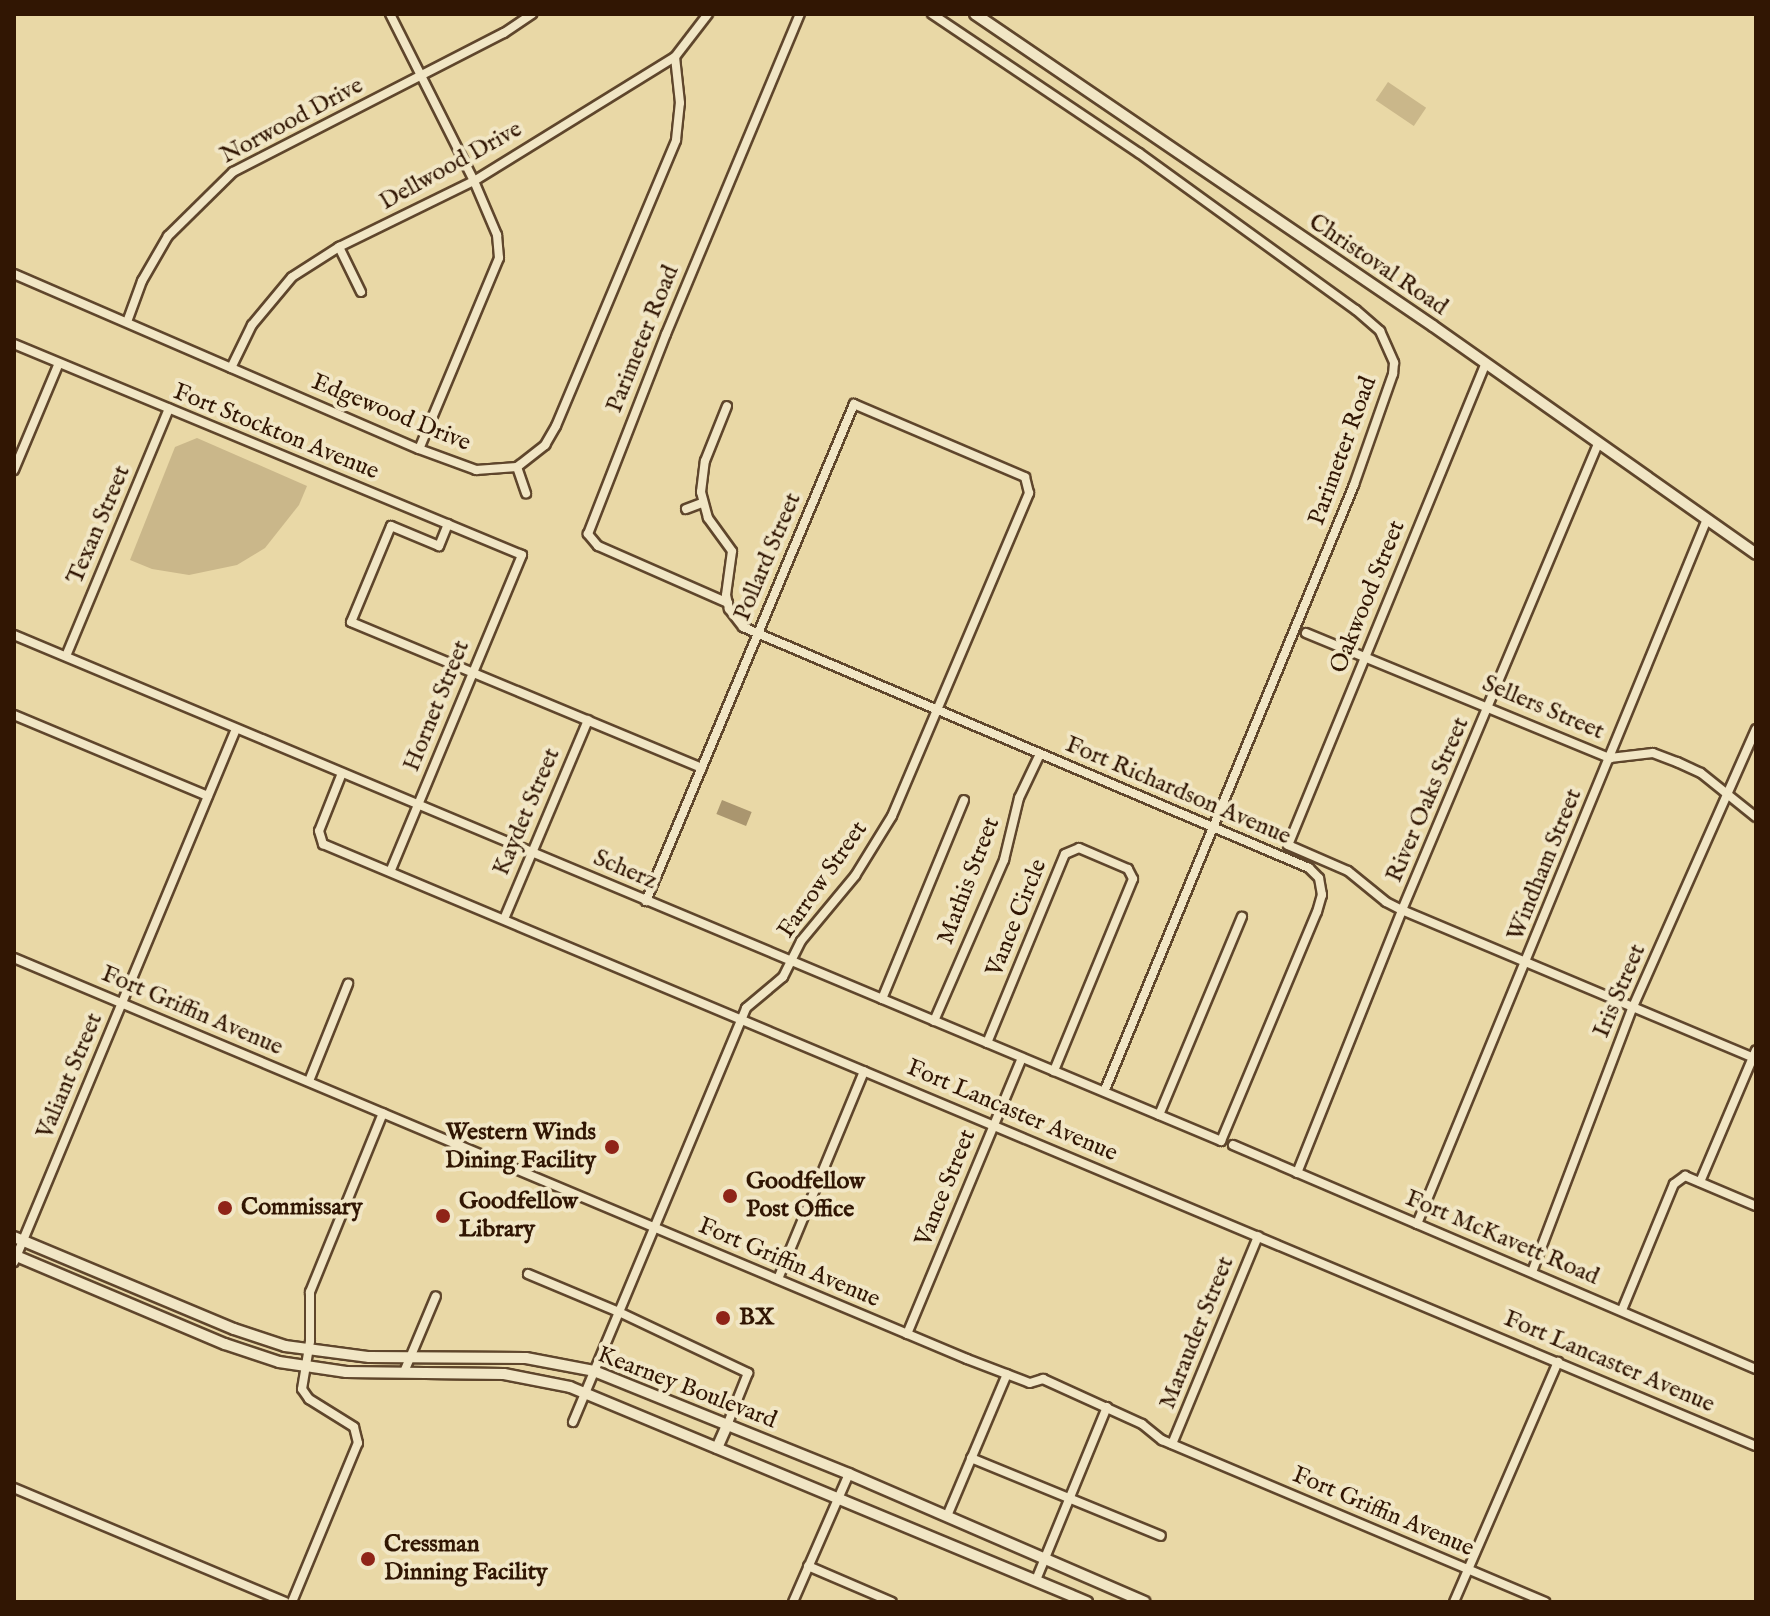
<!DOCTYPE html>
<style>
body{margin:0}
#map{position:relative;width:1770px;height:1616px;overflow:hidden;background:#e9d8a6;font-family:"IM FELL English",serif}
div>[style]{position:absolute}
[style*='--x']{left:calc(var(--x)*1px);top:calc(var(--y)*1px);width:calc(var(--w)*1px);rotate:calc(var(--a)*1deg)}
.green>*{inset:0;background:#cab78a;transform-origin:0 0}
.water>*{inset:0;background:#aa966f;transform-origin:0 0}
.roads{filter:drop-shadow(2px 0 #5f462c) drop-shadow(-2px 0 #5f462c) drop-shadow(0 2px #5f462c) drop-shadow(0 -2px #5f462c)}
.minor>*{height:8px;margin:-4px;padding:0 4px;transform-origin:4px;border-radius:4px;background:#f1e6c5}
.tertiary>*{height:10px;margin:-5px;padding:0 5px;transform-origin:5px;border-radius:5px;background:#f1e6c5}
.dots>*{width:22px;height:22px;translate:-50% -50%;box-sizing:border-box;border:4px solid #f1e6c5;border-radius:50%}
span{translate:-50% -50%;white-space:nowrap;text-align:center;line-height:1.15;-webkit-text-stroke:8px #f1e6c5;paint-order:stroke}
.street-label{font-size:24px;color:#311603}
.poi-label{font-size:24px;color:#311603;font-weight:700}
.right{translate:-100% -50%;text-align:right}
.left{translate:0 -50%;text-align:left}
.frame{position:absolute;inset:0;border:16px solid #311603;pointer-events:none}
</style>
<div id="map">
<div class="green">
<i style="left:1388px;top:82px;width:46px;height:22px;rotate:34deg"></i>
<i style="clip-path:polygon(197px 438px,307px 486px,299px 505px,265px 548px,237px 565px,189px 575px,152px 569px,130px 560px,175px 447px)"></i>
</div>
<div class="water">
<i style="left:722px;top:800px;width:32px;height:15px;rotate:22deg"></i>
</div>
<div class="roads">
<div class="minor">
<i style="--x:390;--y:14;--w:187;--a:63.3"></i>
<i style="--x:474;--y:181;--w:59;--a:66.9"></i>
<i style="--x:497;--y:235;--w:23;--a:85"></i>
<i style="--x:499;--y:258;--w:207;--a:112.7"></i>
<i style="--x:932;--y:14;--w:249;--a:33.9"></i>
<i style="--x:1139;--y:153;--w:268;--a:35.9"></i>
<i style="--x:1356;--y:310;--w:32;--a:41"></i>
<i style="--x:1380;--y:331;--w:35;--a:66"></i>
<i style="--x:1394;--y:363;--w:11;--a:95"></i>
<i style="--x:1393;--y:374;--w:118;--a:109.4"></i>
<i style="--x:1354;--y:485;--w:656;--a:112.38"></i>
<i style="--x:339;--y:247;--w:50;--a:63.9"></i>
<i style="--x:14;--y:274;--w:441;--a:23.4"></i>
<i style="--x:419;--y:449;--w:61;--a:20.2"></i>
<i style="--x:476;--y:470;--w:41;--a:-4.2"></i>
<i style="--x:517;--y:467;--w:36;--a:-38"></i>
<i style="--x:545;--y:445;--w:22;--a:-60"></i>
<i style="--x:556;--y:426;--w:310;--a:-67.2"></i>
<i style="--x:676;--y:140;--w:37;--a:-84"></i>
<i style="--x:680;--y:103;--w:46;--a:-96.2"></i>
<i style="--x:127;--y:322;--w:44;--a:-69.9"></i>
<i style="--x:142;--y:281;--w:52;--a:-60"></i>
<i style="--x:168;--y:236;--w:91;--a:-44.6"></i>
<i style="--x:233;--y:172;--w:305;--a:-27.2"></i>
<i style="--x:504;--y:33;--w:34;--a:-34"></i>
<i style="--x:14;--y:344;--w:550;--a:22.56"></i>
<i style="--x:522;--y:555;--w:343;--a:112.6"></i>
<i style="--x:1485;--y:365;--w:519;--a:112.31"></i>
<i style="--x:1288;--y:845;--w:65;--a:23.4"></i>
<i style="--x:1348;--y:871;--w:49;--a:39.2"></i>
<i style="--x:1386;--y:902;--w:18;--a:27"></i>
<i style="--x:1402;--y:910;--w:384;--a:22.8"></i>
<i style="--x:231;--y:368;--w:48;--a:-64"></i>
<i style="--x:252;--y:325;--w:62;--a:-50.2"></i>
<i style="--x:292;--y:277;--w:56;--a:-32.6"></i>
<i style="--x:339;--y:247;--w:150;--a:-26.1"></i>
<i style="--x:474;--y:181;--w:236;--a:-31.7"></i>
<i style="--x:675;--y:57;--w:54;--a:-52.5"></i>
<i style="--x:517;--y:467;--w:28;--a:71"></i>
<i style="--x:14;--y:470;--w:116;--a:-67.2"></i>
<i style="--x:686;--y:509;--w:17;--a:-21"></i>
<i style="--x:448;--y:524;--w:24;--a:112"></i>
<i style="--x:439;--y:546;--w:52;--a:-157.4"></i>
<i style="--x:391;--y:526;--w:104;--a:112.6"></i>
<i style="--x:351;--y:622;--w:380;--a:22.6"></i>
<i style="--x:728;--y:603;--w:142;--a:-156.3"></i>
<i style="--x:598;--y:546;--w:16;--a:-130"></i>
<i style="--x:588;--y:534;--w:215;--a:-68.7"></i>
<i style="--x:666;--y:334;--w:347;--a:-67.3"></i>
<i style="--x:1306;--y:633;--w:329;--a:22.4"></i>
<i style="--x:1610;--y:758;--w:43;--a:-6.6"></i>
<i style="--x:1653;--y:753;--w:26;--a:21"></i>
<i style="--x:1677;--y:762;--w:26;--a:25"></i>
<i style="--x:1701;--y:773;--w:70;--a:38.7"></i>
<i style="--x:14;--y:635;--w:1309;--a:22.74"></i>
<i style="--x:1221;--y:1141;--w:248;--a:-67.3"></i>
<i style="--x:1317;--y:912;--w:18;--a:-74"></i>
<i style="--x:1322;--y:895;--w:17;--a:-100"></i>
<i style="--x:1319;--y:878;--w:14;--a:-135"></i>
<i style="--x:1309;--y:868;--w:615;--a:-156.94"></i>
<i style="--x:743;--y:627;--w:23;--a:-128"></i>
<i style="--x:729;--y:609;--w:14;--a:-102"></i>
<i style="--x:726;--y:595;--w:44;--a:-82.2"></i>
<i style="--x:732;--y:551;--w:41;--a:-126"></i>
<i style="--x:708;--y:518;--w:27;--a:-105"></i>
<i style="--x:701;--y:492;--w:31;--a:-83"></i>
<i style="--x:705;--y:461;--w:59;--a:-68.2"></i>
<i style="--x:66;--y:656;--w:268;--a:-67.4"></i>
<i style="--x:14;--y:715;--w:210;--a:22.7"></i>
<i style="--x:342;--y:773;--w:62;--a:111.6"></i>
<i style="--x:319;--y:831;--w:14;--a:73"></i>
<i style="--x:323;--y:844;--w:1554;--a:22.79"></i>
<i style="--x:504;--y:919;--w:216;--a:-67.1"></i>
<i style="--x:14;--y:958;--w:1034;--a:22.82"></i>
<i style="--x:967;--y:1359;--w:67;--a:20.9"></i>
<i style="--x:1030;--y:1383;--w:14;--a:-17"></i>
<i style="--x:1043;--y:1379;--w:109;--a:24.4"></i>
<i style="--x:1142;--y:1424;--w:26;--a:39"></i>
<i style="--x:1162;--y:1440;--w:416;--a:22.9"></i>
<i style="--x:882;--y:999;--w:215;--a:-67.6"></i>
<i style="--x:934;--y:1021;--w:176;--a:-66.5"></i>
<i style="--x:1004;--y:860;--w:64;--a:-76.4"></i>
<i style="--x:1019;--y:798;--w:49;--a:-64.5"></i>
<i style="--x:987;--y:1043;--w:204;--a:-67.6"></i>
<i style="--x:1065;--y:854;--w:15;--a:-23"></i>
<i style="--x:1079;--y:848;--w:53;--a:23.2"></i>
<i style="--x:1128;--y:869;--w:11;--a:63"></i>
<i style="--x:1133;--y:879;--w:208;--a:112.4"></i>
<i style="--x:309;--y:1081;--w:105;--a:-68.1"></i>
<i style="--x:1159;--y:1115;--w:215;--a:-67.3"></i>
<i style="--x:1233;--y:1145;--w:569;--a:23.19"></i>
<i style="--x:1297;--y:1173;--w:283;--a:-68.2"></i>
<i style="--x:1402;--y:910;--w:506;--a:-67.19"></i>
<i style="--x:1700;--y:1182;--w:143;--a:-67"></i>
<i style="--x:1417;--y:1224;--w:762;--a:-67.64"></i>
<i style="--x:14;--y:1262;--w:577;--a:-67.39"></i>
<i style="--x:1532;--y:1272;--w:281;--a:-69.2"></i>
<i style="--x:1632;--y:1009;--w:306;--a:-66.1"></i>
<i style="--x:528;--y:1274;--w:99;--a:22.7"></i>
<i style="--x:619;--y:1312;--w:143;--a:25.3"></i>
<i style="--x:748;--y:1373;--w:54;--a:111.8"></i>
<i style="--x:778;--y:1279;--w:225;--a:-67.5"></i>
<i style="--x:1622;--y:1310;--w:136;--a:-67.6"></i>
<i style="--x:1674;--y:1184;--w:14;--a:-36"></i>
<i style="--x:1685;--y:1176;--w:77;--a:22.9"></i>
<i style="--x:907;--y:1334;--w:299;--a:-67.4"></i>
<i style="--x:404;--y:1372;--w:82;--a:-67.2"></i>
<i style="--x:573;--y:1422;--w:449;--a:-67.3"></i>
<i style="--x:746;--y:1008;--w:48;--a:-40"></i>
<i style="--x:783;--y:977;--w:40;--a:-63.4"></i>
<i style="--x:801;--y:941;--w:85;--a:-50.3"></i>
<i style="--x:855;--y:876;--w:70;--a:-58.3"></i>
<i style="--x:892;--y:816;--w:351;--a:-67"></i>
<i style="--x:1029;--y:493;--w:16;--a:-104"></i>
<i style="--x:1025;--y:477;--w:186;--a:-156.9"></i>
<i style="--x:854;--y:404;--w:539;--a:112.71"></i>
<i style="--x:1172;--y:1444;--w:225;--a:-67.5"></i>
<i style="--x:971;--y:1458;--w:205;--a:22.3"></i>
<i style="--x:14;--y:1488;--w:294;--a:22.8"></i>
<i style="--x:947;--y:1516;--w:154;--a:-67.1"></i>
<i style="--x:808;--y:1566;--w:91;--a:23.2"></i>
<i style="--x:1036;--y:1580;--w:187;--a:-67.7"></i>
<i style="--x:292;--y:1602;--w:172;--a:-67.5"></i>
<i style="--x:358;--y:1443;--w:16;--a:-104"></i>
<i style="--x:354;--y:1427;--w:53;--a:-148.1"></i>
<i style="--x:309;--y:1399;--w:12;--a:-125"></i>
<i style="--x:302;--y:1389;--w:49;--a:-80.5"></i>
<i style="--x:310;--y:1341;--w:49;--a:-90"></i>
<i style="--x:310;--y:1292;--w:193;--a:-67.8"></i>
<i style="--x:793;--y:1602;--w:140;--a:-66.4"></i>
<i style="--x:1454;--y:1602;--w:262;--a:-66.6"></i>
</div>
<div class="tertiary">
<i style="--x:975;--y:14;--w:554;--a:34.26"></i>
<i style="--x:1433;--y:326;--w:395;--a:35.2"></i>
<i style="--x:14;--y:1237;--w:238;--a:22.7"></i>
<i style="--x:234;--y:1329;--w:54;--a:18.4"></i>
<i style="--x:285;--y:1346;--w:85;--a:7.5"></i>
<i style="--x:369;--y:1357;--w:157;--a:0.4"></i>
<i style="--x:526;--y:1358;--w:69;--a:10.8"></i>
<i style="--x:594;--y:1371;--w:275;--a:22"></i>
<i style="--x:849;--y:1474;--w:322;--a:23.4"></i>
<i style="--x:14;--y:1255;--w:229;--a:22.9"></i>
<i style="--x:225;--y:1344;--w:57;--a:18.4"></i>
<i style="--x:279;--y:1362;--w:68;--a:8.5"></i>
<i style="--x:346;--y:1372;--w:158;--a:0.7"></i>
<i style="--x:504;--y:1374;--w:67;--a:11.1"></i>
<i style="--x:570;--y:1387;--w:560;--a:22.58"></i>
<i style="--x:717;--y:1448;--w:27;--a:-66"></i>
</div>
</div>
<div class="dots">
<i style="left:612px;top:1147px;background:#8f2418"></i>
<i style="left:730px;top:1196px;background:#8f2418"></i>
<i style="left:225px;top:1208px;background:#8f2418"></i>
<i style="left:443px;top:1216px;background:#8f2418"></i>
<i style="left:723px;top:1318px;background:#8f2418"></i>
<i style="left:368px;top:1559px;background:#8f2418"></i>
</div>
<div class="street-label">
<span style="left:292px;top:121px;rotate:-28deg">Norwood Drive</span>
<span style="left:451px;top:166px;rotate:-29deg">Dellwood Drive</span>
<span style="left:1378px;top:265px;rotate:34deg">Christoval Road</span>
<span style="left:643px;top:339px;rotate:-68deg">Parimeter Road</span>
<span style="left:391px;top:413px;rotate:22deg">Edgewood Drive</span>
<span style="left:276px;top:432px;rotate:22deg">Fort Stockton Avenue</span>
<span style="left:1343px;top:451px;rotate:-70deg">Parimeter Road</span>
<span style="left:99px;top:525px;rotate:-67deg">Texan Street</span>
<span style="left:768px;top:557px;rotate:-67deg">Pollard Street</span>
<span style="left:1368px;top:597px;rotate:-68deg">Oakwood Street</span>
<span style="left:437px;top:706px;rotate:-68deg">Hornet Street</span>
<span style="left:1543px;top:708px;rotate:23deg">Sellers Street</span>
<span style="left:1178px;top:791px;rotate:23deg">Fort Richardson Avenue</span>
<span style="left:1428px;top:800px;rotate:-67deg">River Oaks Street</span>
<span style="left:527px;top:812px;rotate:-67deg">Kaydet Street</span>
<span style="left:1545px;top:865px;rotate:-68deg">Windham Street</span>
<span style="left:625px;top:870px;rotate:23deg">Scherz</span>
<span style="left:823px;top:880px;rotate:-55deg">Farrow Street</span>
<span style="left:969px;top:881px;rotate:-69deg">Mathis Street</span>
<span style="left:1017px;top:918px;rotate:-68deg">Vance Circle</span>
<span style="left:1620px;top:991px;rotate:-67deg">Iris Street</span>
<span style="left:192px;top:1011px;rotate:23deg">Fort Griffin Avenue</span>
<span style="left:70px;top:1076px;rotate:-67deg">Valiant Street</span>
<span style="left:1012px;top:1111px;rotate:23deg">Fort Lancaster Avenue</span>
<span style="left:946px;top:1188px;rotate:-68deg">Vance Street</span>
<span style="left:1502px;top:1238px;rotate:23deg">Fort McKavett Road</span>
<span style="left:789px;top:1263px;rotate:23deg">Fort Griffin Avenue</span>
<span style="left:1197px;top:1333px;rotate:-68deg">Marauder Street</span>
<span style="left:1609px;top:1362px;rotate:23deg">Fort Lancaster Avenue</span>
<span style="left:687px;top:1388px;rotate:21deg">Kearney Boulevard</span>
<span style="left:1383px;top:1512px;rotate:23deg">Fort Griffin Avenue</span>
</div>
<div class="poi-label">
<span class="right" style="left:596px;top:1147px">Western Winds<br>Dining Facility</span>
<span class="left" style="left:746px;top:1196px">Goodfellow<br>Post Office</span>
<span class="left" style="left:459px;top:1216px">Goodfellow<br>Library</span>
<span class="left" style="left:241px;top:1208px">Commissary</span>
<span class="left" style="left:739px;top:1318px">BX</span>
<span class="left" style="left:384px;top:1559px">Cressman<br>Dinning Facility</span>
</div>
<div class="frame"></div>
</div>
